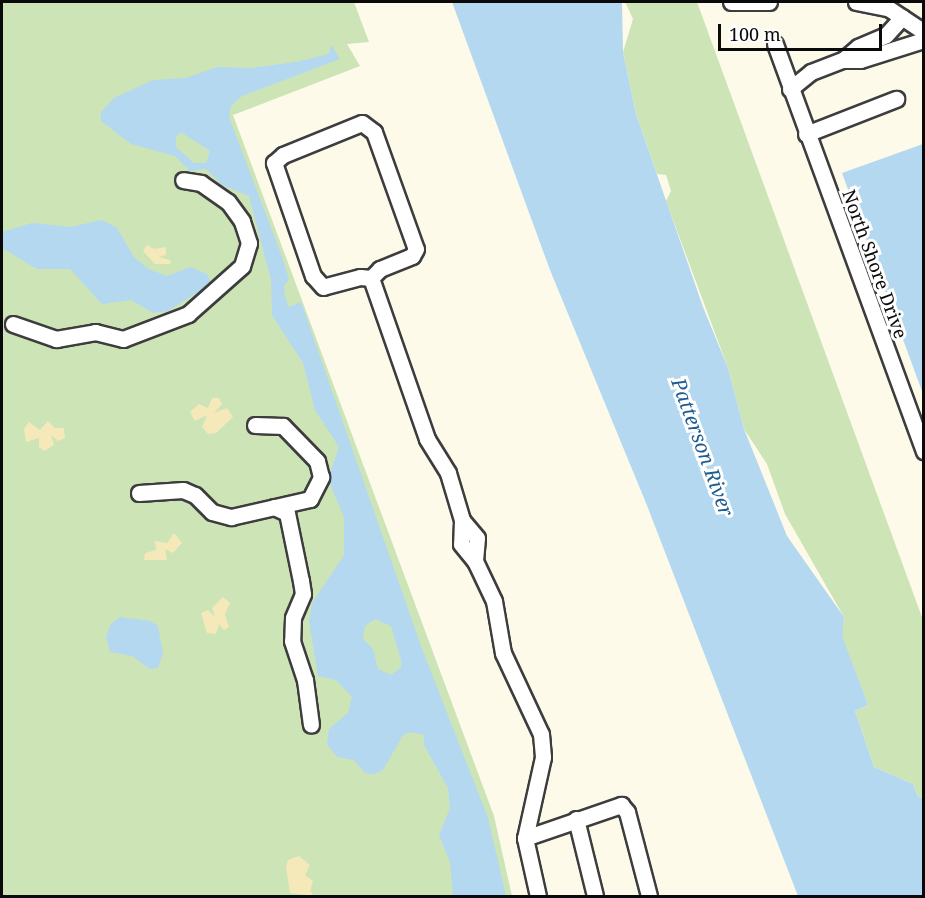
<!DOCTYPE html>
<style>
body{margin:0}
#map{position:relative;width:925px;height:898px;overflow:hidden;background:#fdfaea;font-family:"Noto Serif",serif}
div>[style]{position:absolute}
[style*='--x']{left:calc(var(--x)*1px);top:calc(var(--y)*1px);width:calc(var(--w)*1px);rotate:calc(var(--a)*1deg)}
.green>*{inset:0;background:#cde4b7}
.sand>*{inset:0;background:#f5e9ba}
.water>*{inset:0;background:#b3d8f0}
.roads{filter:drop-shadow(2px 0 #3d3d3d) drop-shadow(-2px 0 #3d3d3d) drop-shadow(0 2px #3d3d3d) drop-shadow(0 -2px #3d3d3d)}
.minor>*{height:15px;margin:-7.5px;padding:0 7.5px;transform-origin:7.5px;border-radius:7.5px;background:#fff}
span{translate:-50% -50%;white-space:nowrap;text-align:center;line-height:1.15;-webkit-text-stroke:6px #fff;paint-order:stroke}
.street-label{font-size:18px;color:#0a0a0a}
.water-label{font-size:20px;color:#1f5d90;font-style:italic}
.frame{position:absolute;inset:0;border:3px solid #0a0a0a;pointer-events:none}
.scale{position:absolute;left:718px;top:24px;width:164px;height:27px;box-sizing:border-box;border:3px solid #0a0a0a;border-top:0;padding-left:8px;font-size:18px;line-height:21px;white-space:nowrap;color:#0a0a0a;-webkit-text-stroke:4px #fff;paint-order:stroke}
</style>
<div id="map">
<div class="green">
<i style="clip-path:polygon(2px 2px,354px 2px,369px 42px,347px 44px,360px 66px,233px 115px,494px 816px,512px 896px,2px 896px)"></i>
<i style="clip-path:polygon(625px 2px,697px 2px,923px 620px,923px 798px,918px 797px,913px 784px,874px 767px,855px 711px,868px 705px,841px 636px,844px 617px,785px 514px,767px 464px,744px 429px,728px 368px,666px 201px,671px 191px,666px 175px,657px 174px,636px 114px,623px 52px,633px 19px)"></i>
</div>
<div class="sand">
<i style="clip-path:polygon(147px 245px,154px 249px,166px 247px,166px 255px,159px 257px,170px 260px,171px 264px,155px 264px,143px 251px)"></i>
<i style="clip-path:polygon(212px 398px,219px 398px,222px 404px,214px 413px,227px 408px,233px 417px,216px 433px,208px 434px,202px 427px,207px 415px,195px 421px,190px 412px,199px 404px,208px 408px)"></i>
<i style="clip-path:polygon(48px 421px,55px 428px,64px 428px,65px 438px,58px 441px,51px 435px,54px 445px,44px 451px,39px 447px,39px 438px,26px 442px,24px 429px,29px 422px,40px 430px)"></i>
<i style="clip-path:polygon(174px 533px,182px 543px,173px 553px,165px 549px,167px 560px,144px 560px,145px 553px,156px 550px,155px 541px,167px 543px)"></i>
<i style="clip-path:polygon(223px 597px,230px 603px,225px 614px,229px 627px,224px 630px,219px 624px,216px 634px,207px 633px,201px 613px,208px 610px,215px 617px,212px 608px)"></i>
<i style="clip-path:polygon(299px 856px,310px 865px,305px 875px,313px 881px,310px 891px,314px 896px,290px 893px,286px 867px,288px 860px)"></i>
</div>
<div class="water">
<i style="clip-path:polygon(452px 2px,622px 2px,623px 52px,636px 114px,703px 307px,728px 368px,744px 429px,787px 536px,844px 617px,842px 636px,868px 705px,855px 711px,874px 767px,913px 784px,918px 797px,923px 798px,923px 896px,798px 896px,646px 503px,550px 270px)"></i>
<i style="clip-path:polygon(evenodd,331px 45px,340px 59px,242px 96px,231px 106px,229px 117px,281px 254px,289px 279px,284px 286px,285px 297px,289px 307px,301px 302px,421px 646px,488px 818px,506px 896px,453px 896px,450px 862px,439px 835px,450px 808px,448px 788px,424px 745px,424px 735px,410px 732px,403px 735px,383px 770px,375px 774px,365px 773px,354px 760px,337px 757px,327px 744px,329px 729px,348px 713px,352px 697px,336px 680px,318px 676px,309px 621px,312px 603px,344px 555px,344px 517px,328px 479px,339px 447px,315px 410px,303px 363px,272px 315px,271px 280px,249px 196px,222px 185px,206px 169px,190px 171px,175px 156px,131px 144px,101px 121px,101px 112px,114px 98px,153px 80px,186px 78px,217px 67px,250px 68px,296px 62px,329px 54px,331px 45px,181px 132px,210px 151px,206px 163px,194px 163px,176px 147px,176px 137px,181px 132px,331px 45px,375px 619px,391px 626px,401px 660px,401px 667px,391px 675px,378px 669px,373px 649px,363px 639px,365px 626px,375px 619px)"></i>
<i style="clip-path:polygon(923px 144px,924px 144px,923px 394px,842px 173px)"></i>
<i style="clip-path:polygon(102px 220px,117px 228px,134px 257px,148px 269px,167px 276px,190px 267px,207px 274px,211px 284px,168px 311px,153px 313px,131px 300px,102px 304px,70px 269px,37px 269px,2px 248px,2px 232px,32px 223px,70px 227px)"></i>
<i style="clip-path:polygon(120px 617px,150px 621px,158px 626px,163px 653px,158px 668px,150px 669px,132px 656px,110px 652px,106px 637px,111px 624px)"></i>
</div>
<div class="roads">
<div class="minor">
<i style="--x:731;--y:2;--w:38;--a:0"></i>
<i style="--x:856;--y:2;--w:33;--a:11"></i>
<i style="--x:888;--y:8;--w:43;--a:33.7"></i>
<i style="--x:775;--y:44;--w:434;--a:69.9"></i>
<i style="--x:843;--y:60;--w:20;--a:-41"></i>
<i style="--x:858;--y:47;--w:30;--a:-23"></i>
<i style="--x:886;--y:35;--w:24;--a:-48"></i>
<i style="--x:790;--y:89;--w:27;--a:-39"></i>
<i style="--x:811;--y:72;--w:34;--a:-21"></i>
<i style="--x:843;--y:60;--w:17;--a:0"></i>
<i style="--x:860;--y:60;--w:67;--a:-17.4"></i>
<i style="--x:362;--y:123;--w:15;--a:37"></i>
<i style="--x:374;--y:132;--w:124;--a:70.3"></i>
<i style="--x:416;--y:249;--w:8;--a:120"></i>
<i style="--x:412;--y:256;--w:35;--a:158"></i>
<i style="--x:380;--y:269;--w:13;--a:135"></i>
<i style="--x:371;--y:278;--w:11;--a:-175"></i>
<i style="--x:360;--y:277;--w:38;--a:165"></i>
<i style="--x:323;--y:287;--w:15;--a:-132"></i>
<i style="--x:313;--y:276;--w:120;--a:-109"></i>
<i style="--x:274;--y:163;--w:12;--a:-42"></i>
<i style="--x:283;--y:155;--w:85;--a:-22.1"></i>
<i style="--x:806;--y:134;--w:97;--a:-21.3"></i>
<i style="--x:371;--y:278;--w:170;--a:70.8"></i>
<i style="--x:427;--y:439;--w:40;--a:58"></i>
<i style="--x:448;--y:473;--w:49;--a:73.4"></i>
<i style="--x:462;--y:520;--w:24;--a:92"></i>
<i style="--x:461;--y:544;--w:22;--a:51"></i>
<i style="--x:475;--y:561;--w:44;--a:64.6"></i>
<i style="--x:494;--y:601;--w:53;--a:80.2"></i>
<i style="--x:503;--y:653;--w:89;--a:64.9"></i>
<i style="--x:541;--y:734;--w:23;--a:85"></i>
<i style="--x:543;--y:757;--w:83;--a:102.5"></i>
<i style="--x:525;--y:838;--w:59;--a:77.4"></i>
<i style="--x:13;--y:324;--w:46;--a:19.2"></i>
<i style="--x:56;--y:339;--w:40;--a:-10"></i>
<i style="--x:95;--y:332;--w:29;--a:14"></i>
<i style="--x:123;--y:339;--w:70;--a:-21"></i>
<i style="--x:188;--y:314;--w:72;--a:-41.6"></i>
<i style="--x:242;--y:266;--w:24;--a:-73"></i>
<i style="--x:249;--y:243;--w:23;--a:-108"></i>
<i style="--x:242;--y:221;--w:24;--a:-126"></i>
<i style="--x:228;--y:202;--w:33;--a:-145"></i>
<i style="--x:201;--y:183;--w:18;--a:-171"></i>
<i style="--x:139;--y:493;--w:44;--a:-3.9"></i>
<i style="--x:183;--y:490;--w:13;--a:23"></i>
<i style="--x:195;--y:495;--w:24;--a:45"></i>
<i style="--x:212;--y:512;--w:20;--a:15"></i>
<i style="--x:231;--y:517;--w:81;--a:-12.8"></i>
<i style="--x:310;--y:499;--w:25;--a:-63"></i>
<i style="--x:321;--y:477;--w:16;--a:-104"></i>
<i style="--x:317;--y:461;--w:49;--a:-134.2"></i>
<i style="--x:283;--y:426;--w:28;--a:-178"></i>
<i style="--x:274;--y:507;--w:14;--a:25"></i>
<i style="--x:287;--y:513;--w:69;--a:78.4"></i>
<i style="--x:301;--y:581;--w:13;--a:81"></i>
<i style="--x:303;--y:594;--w:26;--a:113"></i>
<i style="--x:293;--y:618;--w:23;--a:92"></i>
<i style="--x:292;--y:641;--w:41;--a:71.6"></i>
<i style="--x:305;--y:680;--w:45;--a:82.4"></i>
<i style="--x:462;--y:520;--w:23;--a:50"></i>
<i style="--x:477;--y:538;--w:23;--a:95"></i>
<i style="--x:576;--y:819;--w:79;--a:76.1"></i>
<i style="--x:525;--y:838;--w:102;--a:-19"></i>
<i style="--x:621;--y:805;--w:9;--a:49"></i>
<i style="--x:627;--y:812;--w:87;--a:75.3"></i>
</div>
</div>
<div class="street-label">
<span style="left:875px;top:264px;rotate:70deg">North Shore Drive</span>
</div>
<div class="water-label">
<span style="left:703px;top:447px;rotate:70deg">Patterson River</span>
</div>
<div class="frame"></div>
<div class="scale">100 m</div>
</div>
